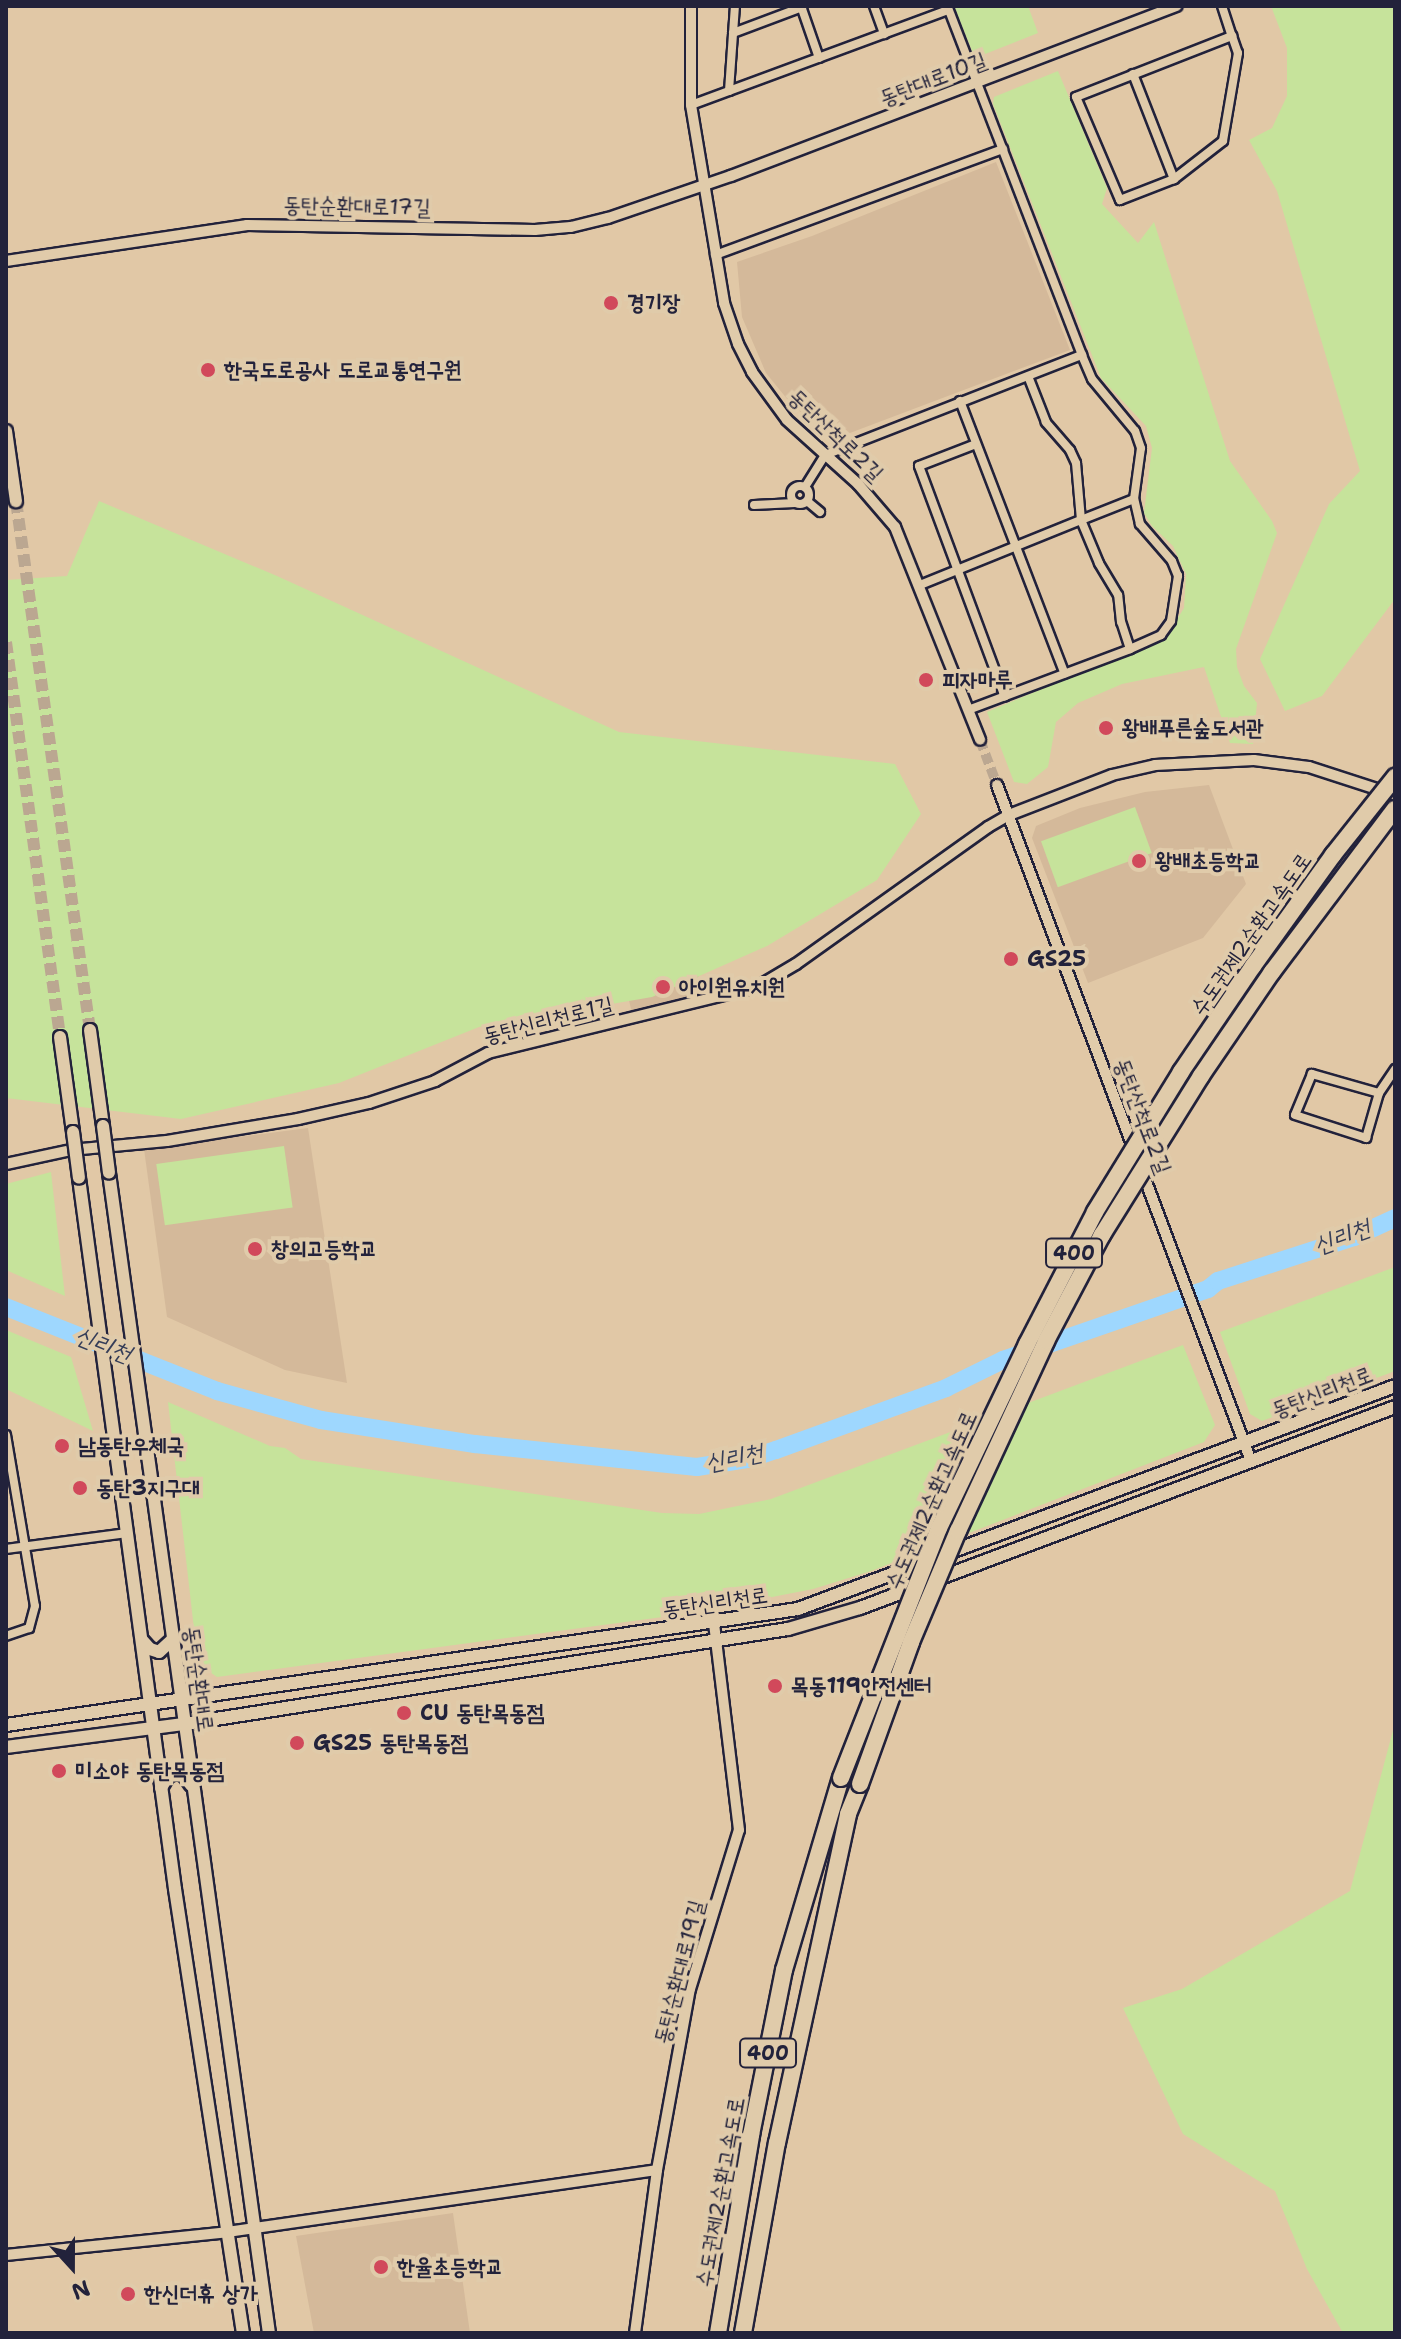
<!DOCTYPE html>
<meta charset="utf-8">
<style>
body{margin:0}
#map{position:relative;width:1401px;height:2339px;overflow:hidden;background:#e1c8a6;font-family:"Shantell Sans","Poor Story",sans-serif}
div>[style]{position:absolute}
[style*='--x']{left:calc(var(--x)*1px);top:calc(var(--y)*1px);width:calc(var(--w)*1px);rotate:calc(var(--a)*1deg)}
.built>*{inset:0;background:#d4b99a;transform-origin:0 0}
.green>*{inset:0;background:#c6e39b;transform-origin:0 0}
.river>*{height:18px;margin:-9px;padding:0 9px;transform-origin:9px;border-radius:9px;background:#9ed7fe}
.tertiary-tunnel>*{height:10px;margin-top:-5px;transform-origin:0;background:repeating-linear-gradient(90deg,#bba791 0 10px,transparent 0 15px)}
.secondary-tunnel>*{height:12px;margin-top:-6px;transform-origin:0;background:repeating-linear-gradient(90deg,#bba791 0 12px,transparent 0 18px)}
.roads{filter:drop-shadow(2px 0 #22223b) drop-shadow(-2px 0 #22223b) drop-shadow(0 2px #22223b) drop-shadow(0 -2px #22223b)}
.minor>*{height:8px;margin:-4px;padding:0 4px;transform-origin:4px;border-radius:4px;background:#e0cbaa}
.minor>.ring{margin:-4px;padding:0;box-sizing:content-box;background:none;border:8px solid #e0cbaa;border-radius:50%}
.tertiary>*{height:10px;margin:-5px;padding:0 5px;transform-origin:5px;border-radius:5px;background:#e0cbaa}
.secondary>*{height:12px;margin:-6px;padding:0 6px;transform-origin:6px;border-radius:6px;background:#e0cbaa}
.motorway>*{height:16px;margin:-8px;padding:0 8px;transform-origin:8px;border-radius:8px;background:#e0cbaa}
.bridges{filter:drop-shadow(2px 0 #22223b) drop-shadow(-2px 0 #22223b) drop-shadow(0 2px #22223b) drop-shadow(0 -2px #22223b)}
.secondary-bridge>*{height:12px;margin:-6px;padding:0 6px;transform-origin:6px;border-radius:6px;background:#e0cbaa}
.motorway-bridge>*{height:16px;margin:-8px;padding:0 8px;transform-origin:8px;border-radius:8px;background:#e0cbaa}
.dots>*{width:22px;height:22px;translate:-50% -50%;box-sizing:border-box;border:4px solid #e0cbaa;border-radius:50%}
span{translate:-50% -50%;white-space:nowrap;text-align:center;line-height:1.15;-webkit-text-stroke:8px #e0cbaa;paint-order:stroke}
.shield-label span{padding:2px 6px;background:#e0cbaa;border:2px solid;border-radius:6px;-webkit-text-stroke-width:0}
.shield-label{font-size:20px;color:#22223b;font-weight:700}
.street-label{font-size:22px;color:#22223b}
.poi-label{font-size:22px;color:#22223b;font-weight:700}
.left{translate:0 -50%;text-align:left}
.water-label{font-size:24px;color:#353d58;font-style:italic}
.frame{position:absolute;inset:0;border:8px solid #22223b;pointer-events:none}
.north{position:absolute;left:32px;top:2227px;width:80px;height:80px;-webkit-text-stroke:6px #e0cbaa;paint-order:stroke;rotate:159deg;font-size:22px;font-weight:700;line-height:32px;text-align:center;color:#22223b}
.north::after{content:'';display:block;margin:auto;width:28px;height:36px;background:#22223b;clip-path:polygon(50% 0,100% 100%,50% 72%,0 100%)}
</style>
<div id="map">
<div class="built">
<i style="clip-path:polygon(996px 162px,1070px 350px,834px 439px,792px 405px,766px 373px,742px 317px,737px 262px,812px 236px)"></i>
<i style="clip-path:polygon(1209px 785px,1246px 884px,1203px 938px,1088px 983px,1032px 838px,1036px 826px,1080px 808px,1145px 792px)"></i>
<i style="left:696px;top:966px;width:32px;height:73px;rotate:77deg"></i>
<i style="clip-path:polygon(308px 1128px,347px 1383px,285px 1370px,167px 1317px,144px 1149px)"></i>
<i style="clip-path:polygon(453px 2213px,470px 2333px,314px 2333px,296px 2236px)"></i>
</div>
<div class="green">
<i style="clip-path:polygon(954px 6px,1028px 6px,1038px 33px,975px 58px)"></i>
<i style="clip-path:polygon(1271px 6px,1395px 6px,1395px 599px,1322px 696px,1285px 711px,1260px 659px,1329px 504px,1360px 471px,1277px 191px,1249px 140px,1272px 128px,1287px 96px,1287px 48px)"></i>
<i style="clip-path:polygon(1058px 71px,1107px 188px,1102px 204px,1138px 243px,1154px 222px,1230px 461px,1272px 521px,1277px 533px,1236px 649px,1237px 667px,1244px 686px,1257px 703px,1253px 744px,1230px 743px,1204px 667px,1122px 684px,1078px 703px,1056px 722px,1048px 767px,1027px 784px,1014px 782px,987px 712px,1166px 637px,1184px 608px,1186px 574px,1173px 546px,1152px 526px,1144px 513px,1152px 448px,1146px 426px,1101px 378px,993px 104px,994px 97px)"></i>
<i style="clip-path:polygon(99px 501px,277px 576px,619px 732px,895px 764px,921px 814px,877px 880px,767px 946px,652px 997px,479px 1027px,339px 1083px,181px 1119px,6px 1098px,6px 580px,67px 576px)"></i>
<i style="left:1135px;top:807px;width:49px;height:100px;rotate:70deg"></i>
<i style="left:284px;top:1146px;width:62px;height:129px;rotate:82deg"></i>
<i style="clip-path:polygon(51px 1172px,63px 1279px,65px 1296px,6px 1270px,6px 1184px)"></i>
<i style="clip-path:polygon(1395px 1267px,1395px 1371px,1262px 1421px,1250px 1414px,1220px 1332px)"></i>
<i style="clip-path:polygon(6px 1330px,71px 1357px,93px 1431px,6px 1389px)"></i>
<i style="clip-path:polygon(1183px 1345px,1215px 1425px,1204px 1442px,871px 1571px,813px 1589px,685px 1614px,217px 1677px,198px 1664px,168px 1402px,270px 1446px,285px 1448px,301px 1459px,662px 1513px,699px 1514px,771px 1499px)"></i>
<i style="clip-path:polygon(1395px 1723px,1395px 2333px,1343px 2333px,1307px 2269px,1275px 2191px,1183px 2134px,1123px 2008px,1182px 1989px,1350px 1891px)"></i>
</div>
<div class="river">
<i style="--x:6;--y:1307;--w:227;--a:21.7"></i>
<i style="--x:217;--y:1391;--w:108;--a:15.6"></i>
<i style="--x:321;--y:1420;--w:156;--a:8.9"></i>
<i style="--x:475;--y:1444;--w:223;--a:5.9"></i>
<i style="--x:697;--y:1467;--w:52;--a:-8.9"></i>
<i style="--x:748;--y:1459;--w:29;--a:-18"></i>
<i style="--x:776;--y:1450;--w:181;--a:-20"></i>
<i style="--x:946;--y:1388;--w:64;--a:-26.2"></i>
<i style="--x:1003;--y:1360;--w:217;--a:-19.1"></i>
<i style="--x:1208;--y:1289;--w:13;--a:-39"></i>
<i style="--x:1218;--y:1281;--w:143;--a:-17.9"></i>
<i style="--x:1354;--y:1237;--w:45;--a:-24.9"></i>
</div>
<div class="tertiary-tunnel">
<i style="--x:980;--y:740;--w:48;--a:69.3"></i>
</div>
<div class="secondary-tunnel">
<i style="--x:16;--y:501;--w:534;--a:82.04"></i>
<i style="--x:6;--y:642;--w:399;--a:82.2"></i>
</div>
<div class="roads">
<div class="minor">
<i style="--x:801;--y:6;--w:55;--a:70.9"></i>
<i style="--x:874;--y:6;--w:30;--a:70"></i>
<i style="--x:1222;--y:6;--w:32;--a:72"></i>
<i style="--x:1232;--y:36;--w:18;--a:71"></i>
<i style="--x:1238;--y:53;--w:89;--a:99.7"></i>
<i style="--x:1223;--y:141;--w:62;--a:142.2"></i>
<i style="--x:1174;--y:179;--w:58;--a:158.7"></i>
<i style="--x:1120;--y:200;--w:112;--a:-113.1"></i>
<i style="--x:1076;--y:97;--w:168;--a:-21.4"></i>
<i style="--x:733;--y:33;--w:74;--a:-20.6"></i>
<i style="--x:1133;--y:74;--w:113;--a:68.7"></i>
<i style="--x:729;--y:91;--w:85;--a:-86"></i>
<i style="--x:691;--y:105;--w:274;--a:-20.3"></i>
<i style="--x:715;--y:255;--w:307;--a:-20.2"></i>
<i style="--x:960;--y:401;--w:292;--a:69"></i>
<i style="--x:976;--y:444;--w:61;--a:158.9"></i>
<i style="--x:919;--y:466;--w:246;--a:69.6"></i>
<i class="ring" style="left:791px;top:486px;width:10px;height:10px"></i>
<i style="--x:805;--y:487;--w:38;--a:-58"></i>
<i style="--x:825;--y:455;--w:276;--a:-21.3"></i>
<i style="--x:1082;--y:355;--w:374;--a:-111.1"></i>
<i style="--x:807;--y:501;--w:17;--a:40"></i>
<i style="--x:754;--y:505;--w:41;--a:-2.8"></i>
<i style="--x:920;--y:585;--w:174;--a:-22"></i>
<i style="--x:1081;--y:520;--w:57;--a:-95"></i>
<i style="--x:1076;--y:463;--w:14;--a:-115"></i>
<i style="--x:1070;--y:450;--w:37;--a:-131"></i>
<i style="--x:1046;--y:422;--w:49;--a:-111.4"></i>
<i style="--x:1130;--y:649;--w:34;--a:-24"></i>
<i style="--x:1161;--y:635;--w:17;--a:-54"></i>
<i style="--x:1171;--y:621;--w:46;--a:-81.2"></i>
<i style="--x:1178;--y:576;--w:16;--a:-112"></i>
<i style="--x:1172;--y:561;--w:49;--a:-130.9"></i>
<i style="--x:1140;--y:524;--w:26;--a:-103"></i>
<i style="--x:968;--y:710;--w:173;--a:-20.6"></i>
<i style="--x:1130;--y:649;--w:28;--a:-108"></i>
<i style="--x:1121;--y:622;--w:27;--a:-96"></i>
<i style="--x:1118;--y:595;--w:37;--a:-121"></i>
<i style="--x:1099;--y:563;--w:47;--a:-112.7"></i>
<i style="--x:1081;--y:520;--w:57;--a:-21.6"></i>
<i style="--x:1134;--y:499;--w:51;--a:-82.2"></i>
<i style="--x:1141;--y:448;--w:18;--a:-109"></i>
<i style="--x:1135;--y:431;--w:67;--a:-129.6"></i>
<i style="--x:1092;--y:379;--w:26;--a:-113"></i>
<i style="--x:1379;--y:1093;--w:70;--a:-164.2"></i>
<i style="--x:1312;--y:1074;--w:44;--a:112.5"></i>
<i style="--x:1295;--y:1115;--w:75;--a:17.9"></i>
<i style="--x:1366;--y:1138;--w:47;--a:-73.9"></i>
<i style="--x:1379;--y:1093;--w:29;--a:-56"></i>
<i style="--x:6;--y:1435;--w:173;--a:80.4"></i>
<i style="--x:35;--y:1606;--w:23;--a:105"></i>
<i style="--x:29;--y:1628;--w:24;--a:161"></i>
<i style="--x:6;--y:1549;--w:122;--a:-7.5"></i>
</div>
<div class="tertiary">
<i style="--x:691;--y:6;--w:99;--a:90"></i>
<i style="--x:691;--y:105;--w:201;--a:80.5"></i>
<i style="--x:724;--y:303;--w:43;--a:71.1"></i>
<i style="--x:738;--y:344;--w:31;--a:63"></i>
<i style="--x:752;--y:372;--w:59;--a:53.9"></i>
<i style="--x:787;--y:420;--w:96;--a:42"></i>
<i style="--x:858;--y:484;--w:57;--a:49.3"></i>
<i style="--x:895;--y:527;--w:229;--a:68.2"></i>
<i style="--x:6;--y:261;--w:244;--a:-8.5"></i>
<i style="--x:247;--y:225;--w:288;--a:1"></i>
<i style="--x:535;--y:230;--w:36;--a:-5"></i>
<i style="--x:571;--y:227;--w:38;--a:-14"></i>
<i style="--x:608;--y:218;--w:130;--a:-18.9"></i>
<i style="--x:731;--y:176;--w:477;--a:-20.9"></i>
<i style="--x:997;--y:785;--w:722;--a:69.41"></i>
<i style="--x:6;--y:1164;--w:66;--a:-12.2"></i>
<i style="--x:71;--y:1150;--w:96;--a:-5.4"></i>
<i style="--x:167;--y:1141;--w:133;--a:-9.5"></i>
<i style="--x:298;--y:1119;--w:73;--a:-12.7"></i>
<i style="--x:369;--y:1103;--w:70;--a:-18.4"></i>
<i style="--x:435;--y:1081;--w:60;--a:-27.8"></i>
<i style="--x:488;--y:1053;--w:277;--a:-13.8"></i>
<i style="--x:757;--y:987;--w:45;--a:-30.5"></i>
<i style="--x:796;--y:964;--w:236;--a:-35.5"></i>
<i style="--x:988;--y:827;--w:24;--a:-30"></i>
<i style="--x:1009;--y:815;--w:110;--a:-21.2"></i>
<i style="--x:1112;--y:775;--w:44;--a:-13.1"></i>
<i style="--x:1155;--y:765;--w:99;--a:-2.9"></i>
<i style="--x:1254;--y:760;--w:55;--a:7.3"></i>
<i style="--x:1309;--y:767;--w:90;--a:18"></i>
<i style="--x:6;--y:2255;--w:222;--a:-5.9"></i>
<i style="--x:227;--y:2232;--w:434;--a:-8.2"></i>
<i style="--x:635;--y:2333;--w:164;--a:-82.3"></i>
<i style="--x:657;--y:2170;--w:184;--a:-79.7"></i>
<i style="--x:690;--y:1989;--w:166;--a:-72.9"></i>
<i style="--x:739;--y:1830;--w:209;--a:-96.9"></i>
</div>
<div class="secondary">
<i style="--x:6;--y:431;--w:71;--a:81.9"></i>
<i style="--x:90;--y:1030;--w:97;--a:82.3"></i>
<i style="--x:60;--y:1037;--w:96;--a:82.2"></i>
<i style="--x:109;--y:1173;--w:1171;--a:82.15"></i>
<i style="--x:79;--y:1178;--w:717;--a:82.31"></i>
<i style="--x:175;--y:1889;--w:449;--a:81.3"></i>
<i style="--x:142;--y:1640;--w:12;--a:48"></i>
<i style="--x:150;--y:1649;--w:9;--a:18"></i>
<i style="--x:159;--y:1652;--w:19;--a:-43"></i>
<i style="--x:6;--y:1725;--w:800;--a:-8.33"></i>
<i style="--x:798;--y:1609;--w:637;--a:-20.48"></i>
<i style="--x:6;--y:1747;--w:179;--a:-7.4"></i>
<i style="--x:184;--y:1724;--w:611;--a:-8.94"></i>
<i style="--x:788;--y:1629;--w:75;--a:-16.3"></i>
<i style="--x:860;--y:1608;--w:572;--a:-20.59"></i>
<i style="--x:161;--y:1788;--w:14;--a:-60"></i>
<i style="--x:168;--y:1776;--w:8;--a:-23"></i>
<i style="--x:175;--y:1773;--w:9;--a:13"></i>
<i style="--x:184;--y:1775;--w:12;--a:55"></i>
</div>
<div class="motorway">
<i style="--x:718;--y:2333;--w:201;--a:-80.5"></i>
<i style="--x:751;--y:2135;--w:168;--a:-78.7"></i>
<i style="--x:784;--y:1970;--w:200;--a:-73.5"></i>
<i style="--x:743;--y:2333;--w:193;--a:-79.9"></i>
<i style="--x:777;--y:2143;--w:337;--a:-77.8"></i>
<i style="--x:848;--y:1814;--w:32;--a:-68"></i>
</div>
</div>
<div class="bridges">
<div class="secondary-bridge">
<i style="--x:103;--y:1126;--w:47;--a:82.7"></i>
<i style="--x:73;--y:1132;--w:46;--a:82.6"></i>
</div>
<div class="motorway-bridge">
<i style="--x:841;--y:1778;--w:269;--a:-68.6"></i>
<i style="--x:939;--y:1528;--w:204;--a:-64.4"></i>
<i style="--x:1027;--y:1344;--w:148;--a:-62.7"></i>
<i style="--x:1095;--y:1212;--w:164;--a:-58.4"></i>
<i style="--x:1181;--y:1072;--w:128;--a:-55.8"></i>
<i style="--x:1253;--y:966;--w:137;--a:-54.2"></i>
<i style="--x:1333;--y:855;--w:100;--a:-51.5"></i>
<i style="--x:860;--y:1784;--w:151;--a:-70.2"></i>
<i style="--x:911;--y:1642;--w:121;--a:-67.1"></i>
<i style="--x:958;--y:1531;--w:209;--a:-65.1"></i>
<i style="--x:1046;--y:1341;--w:120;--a:-62.2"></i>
<i style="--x:1102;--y:1235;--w:187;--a:-58.1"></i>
<i style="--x:1201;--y:1076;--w:126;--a:-55.7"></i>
<i style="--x:1272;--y:972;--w:204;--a:-53"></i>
</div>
</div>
<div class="dots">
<i style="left:611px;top:303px;background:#d1495b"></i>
<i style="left:208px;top:370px;background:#d1495b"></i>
<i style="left:926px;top:680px;background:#d1495b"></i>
<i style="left:1106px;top:728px;background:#d1495b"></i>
<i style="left:1139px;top:861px;background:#d1495b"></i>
<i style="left:1011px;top:959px;background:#d1495b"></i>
<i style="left:663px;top:987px;background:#d1495b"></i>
<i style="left:255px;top:1249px;background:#d1495b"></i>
<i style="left:62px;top:1446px;background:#d1495b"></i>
<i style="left:80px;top:1488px;background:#d1495b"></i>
<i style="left:775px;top:1686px;background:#d1495b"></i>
<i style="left:404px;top:1713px;background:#d1495b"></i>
<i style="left:297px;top:1743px;background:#d1495b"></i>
<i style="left:59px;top:1771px;background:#d1495b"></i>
<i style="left:381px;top:2267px;background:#d1495b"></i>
<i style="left:128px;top:2294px;background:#d1495b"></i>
</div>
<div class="shield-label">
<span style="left:1074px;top:1253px">400</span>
<span style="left:768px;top:2053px">400</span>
</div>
<div class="street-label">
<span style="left:933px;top:79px;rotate:-21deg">동탄대로10길</span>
<span style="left:357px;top:206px;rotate:1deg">동탄순환대로17길</span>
<span style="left:836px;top:435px;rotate:44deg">동탄산척로2길</span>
<span style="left:1251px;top:934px;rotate:-55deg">수도권제2순환고속도로</span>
<span style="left:548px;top:1020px;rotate:-14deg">동탄신리천로1길</span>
<span style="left:1143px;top:1116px;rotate:69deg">동탄산척로2길</span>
<span style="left:1322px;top:1392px;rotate:-21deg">동탄신리천로</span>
<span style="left:931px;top:1500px;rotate:-66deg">수도권제2순환고속도로</span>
<span style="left:715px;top:1602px;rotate:-8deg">동탄신리천로</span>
<span style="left:199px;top:1679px;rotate:82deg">동탄순환대로</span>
<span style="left:679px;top:1972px;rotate:-76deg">동탄순환대로19길</span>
<span style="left:720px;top:2192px;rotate:-80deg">수도권제2순환고속도로</span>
</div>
<div class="poi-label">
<span class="left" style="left:627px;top:303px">경기장</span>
<span class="left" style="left:224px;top:370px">한국도로공사 도로교통연구원</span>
<span class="left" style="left:942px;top:680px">피자마루</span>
<span class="left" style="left:1122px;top:728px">왕배푸른숲도서관</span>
<span class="left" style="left:1155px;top:861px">왕배초등학교</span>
<span class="left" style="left:1027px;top:959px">GS25</span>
<span class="left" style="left:679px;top:987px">아이원유치원</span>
<span class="left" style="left:271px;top:1249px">창의고등학교</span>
<span class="left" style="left:78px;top:1446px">남동탄우체국</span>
<span class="left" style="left:96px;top:1488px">동탄3지구대</span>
<span class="left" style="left:791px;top:1686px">목동119안전센터</span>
<span class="left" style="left:420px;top:1713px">CU 동탄목동점</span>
<span class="left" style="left:313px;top:1743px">GS25 동탄목동점</span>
<span class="left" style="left:75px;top:1771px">미소야 동탄목동점</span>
<span class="left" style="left:397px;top:2267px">한율초등학교</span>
<span class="left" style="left:144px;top:2294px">한신더휴 상가</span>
</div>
<div class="water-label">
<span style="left:1342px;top:1237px;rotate:-20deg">신리천</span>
<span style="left:103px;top:1345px;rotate:22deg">신리천</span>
<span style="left:734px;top:1458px;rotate:-11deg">신리천</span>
</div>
<div class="frame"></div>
<div class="north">N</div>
</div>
